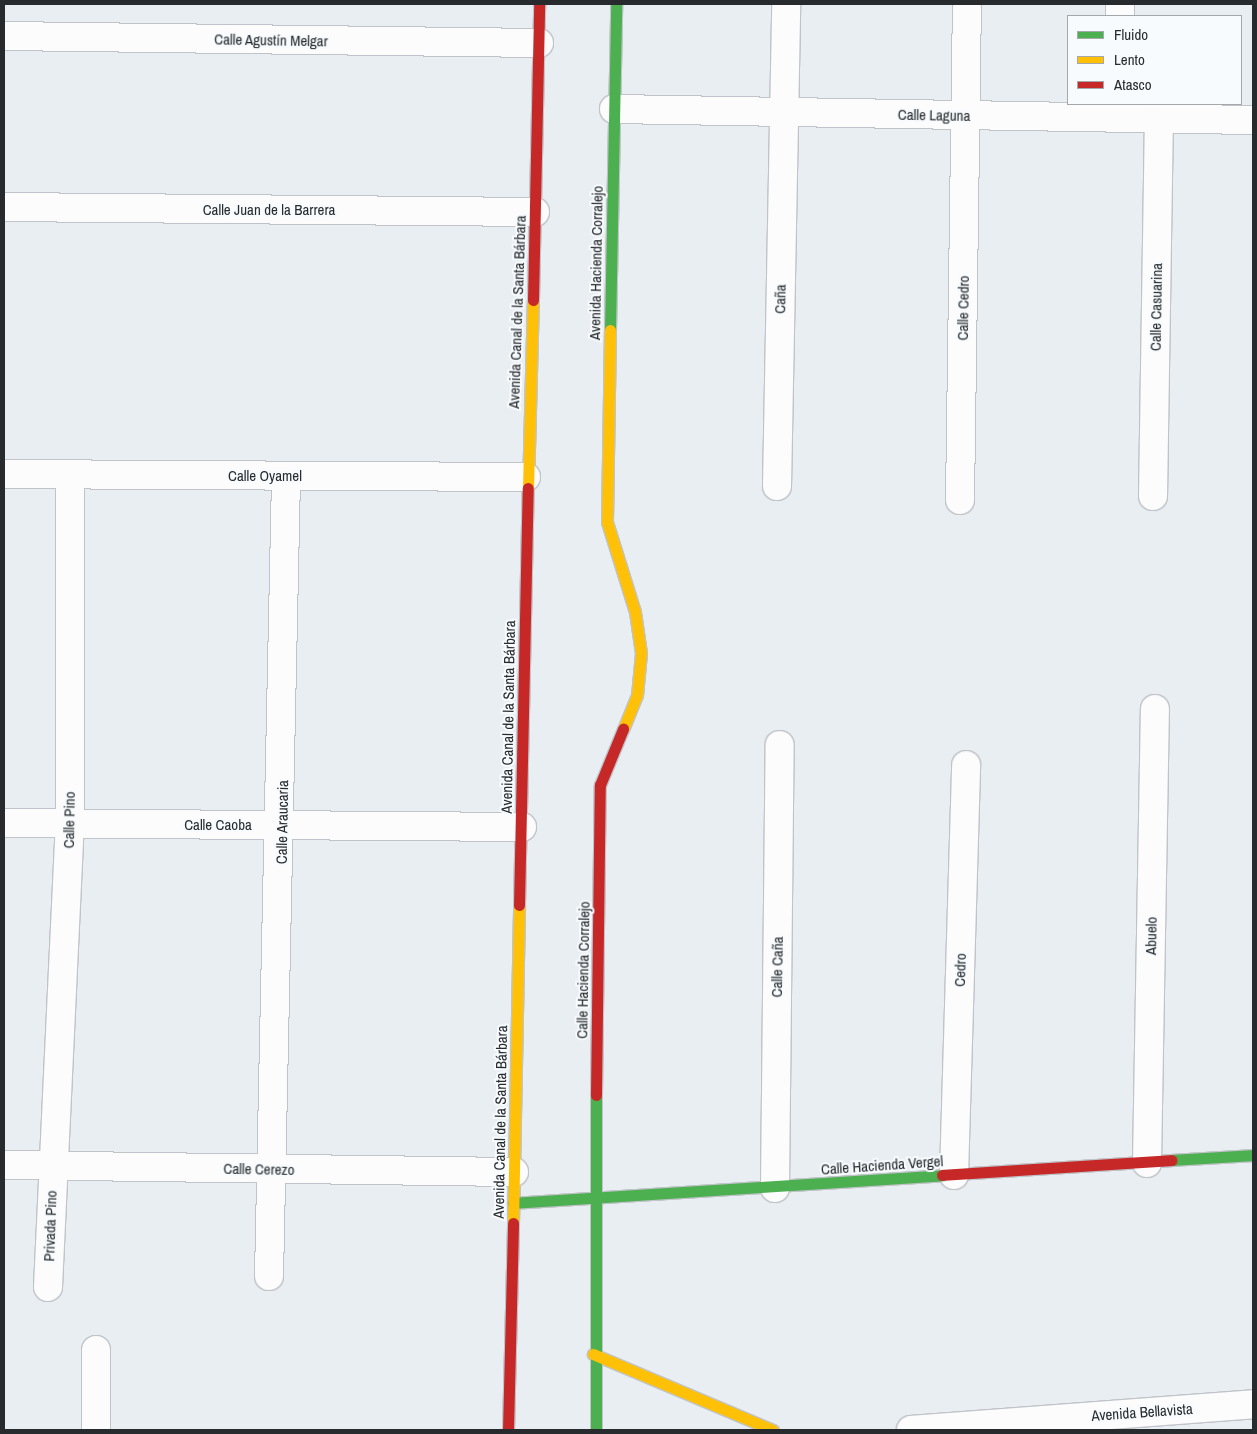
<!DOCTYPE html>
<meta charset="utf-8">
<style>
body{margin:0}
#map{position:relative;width:1257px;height:1434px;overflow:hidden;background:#e9eef3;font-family:"Archivo Narrow",sans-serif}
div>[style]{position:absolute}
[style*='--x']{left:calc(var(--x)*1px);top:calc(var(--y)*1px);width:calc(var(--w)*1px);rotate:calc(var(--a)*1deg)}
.roads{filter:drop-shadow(1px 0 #c0c4c8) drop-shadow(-1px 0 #c0c4c8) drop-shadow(0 1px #c0c4c8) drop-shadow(0 -1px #c0c4c8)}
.street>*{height:28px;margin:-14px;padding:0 14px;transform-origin:14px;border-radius:14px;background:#fcfcfd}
.fast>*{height:11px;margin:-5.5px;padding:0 5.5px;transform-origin:5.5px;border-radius:5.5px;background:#4caf50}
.slow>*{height:11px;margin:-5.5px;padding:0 5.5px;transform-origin:5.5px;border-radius:5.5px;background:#ffc107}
.jam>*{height:11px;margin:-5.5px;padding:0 5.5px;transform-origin:5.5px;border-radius:5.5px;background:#c62828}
span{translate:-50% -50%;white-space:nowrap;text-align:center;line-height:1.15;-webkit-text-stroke:4px #f7fbfe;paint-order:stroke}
.street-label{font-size:15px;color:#272b2e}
.frame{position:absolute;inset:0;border:5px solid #272b2e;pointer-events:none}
.legend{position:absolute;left:1067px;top:15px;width:175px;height:90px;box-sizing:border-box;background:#f7fbfe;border:1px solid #a4a8ab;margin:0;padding:6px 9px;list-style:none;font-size:15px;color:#272b2e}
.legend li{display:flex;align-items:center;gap:10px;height:25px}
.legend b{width:25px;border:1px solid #a4a8ab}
</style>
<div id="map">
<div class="roads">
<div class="street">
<i style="--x:1120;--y:16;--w:12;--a:-90"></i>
<i style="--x:4;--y:36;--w:535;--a:0.75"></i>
<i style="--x:614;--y:109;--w:639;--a:0.99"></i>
<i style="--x:4;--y:207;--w:531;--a:0.54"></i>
<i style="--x:4;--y:474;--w:522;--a:0.33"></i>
<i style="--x:777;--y:486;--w:482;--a:-88.9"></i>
<i style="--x:1153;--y:496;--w:377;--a:-89.1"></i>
<i style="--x:960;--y:500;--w:492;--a:-89.2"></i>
<i style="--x:4;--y:823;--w:518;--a:0.44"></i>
<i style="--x:1147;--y:1163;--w:454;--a:-89"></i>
<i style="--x:4;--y:1165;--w:510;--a:0.79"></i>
<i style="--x:954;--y:1175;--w:410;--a:-88.3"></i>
<i style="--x:775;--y:1188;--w:443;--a:-89.4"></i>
<i style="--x:269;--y:1276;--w:800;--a:-88.78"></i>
<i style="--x:48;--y:1287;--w:464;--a:-87.3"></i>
<i style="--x:70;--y:824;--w:350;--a:-90"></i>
<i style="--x:96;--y:1350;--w:80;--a:90"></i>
<i style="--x:911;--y:1430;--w:343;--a:-4.3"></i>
</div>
<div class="fast">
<i style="--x:610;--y:330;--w:326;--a:-88.9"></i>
<i style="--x:1172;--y:1160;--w:81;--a:-3.5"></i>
<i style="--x:513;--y:1203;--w:430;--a:-3.7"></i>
<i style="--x:596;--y:1430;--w:335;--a:-90"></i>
</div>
<div class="slow">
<i style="--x:610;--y:330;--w:192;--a:90.9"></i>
<i style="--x:607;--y:522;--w:94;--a:72.7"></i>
<i style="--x:635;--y:612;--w:41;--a:81.7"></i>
<i style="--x:641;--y:653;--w:42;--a:95.4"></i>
<i style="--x:637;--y:695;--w:37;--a:112"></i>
<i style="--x:528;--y:488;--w:188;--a:-88.5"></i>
<i style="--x:513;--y:1223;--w:318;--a:-88.9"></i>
<i style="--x:593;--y:1354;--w:195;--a:22.9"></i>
</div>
<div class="jam">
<i style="--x:533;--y:300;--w:296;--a:-88.8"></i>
<i style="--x:519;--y:905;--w:417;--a:-88.8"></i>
<i style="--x:596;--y:1095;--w:310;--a:-89.3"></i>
<i style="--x:600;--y:785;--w:61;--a:-67.7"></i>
<i style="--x:942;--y:1175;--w:230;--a:-3.7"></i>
<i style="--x:508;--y:1430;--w:207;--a:-88.6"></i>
</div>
</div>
<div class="street-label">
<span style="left:271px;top:40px;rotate:1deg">Calle Agustín Melgar</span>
<span style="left:934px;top:115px;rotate:1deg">Calle Laguna</span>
<span style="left:269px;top:210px">Calle Juan de la Barrera</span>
<span style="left:596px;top:263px;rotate:-89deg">Avenida Hacienda Corralejo</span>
<span style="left:780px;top:299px;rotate:-89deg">Caña</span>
<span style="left:1156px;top:307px;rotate:-89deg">Calle Casuarina</span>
<span style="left:963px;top:308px;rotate:-89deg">Calle Cedro</span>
<span style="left:517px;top:312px;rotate:-88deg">Avenida Canal de la Santa Bárbara</span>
<span style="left:265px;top:476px">Calle Oyamel</span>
<span style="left:508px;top:717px;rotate:-89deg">Avenida Canal de la Santa Bárbara</span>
<span style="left:69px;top:820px;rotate:-89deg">Calle Pino</span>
<span style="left:282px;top:822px;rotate:-89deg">Calle Araucaria</span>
<span style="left:218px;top:825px">Calle Caoba</span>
<span style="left:1151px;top:936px;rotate:-89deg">Abuelo</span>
<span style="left:777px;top:967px;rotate:-89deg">Calle Caña</span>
<span style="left:583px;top:970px;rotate:-89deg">Calle Hacienda Corralejo</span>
<span style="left:960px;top:970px;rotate:-88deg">Cedro</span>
<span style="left:500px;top:1122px;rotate:-89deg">Avenida Canal de la Santa Bárbara</span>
<span style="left:882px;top:1165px;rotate:-4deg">Calle Hacienda Vergel</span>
<span style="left:259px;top:1169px;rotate:1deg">Calle Cerezo</span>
<span style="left:50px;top:1226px;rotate:-88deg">Privada Pino</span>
<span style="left:1142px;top:1412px;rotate:-4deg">Avenida Bellavista</span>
</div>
<div class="frame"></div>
<ul class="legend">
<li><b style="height:6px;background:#4caf50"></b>Fluido</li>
<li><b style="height:6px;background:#ffc107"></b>Lento</li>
<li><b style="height:6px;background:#c62828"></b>Atasco</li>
</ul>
</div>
